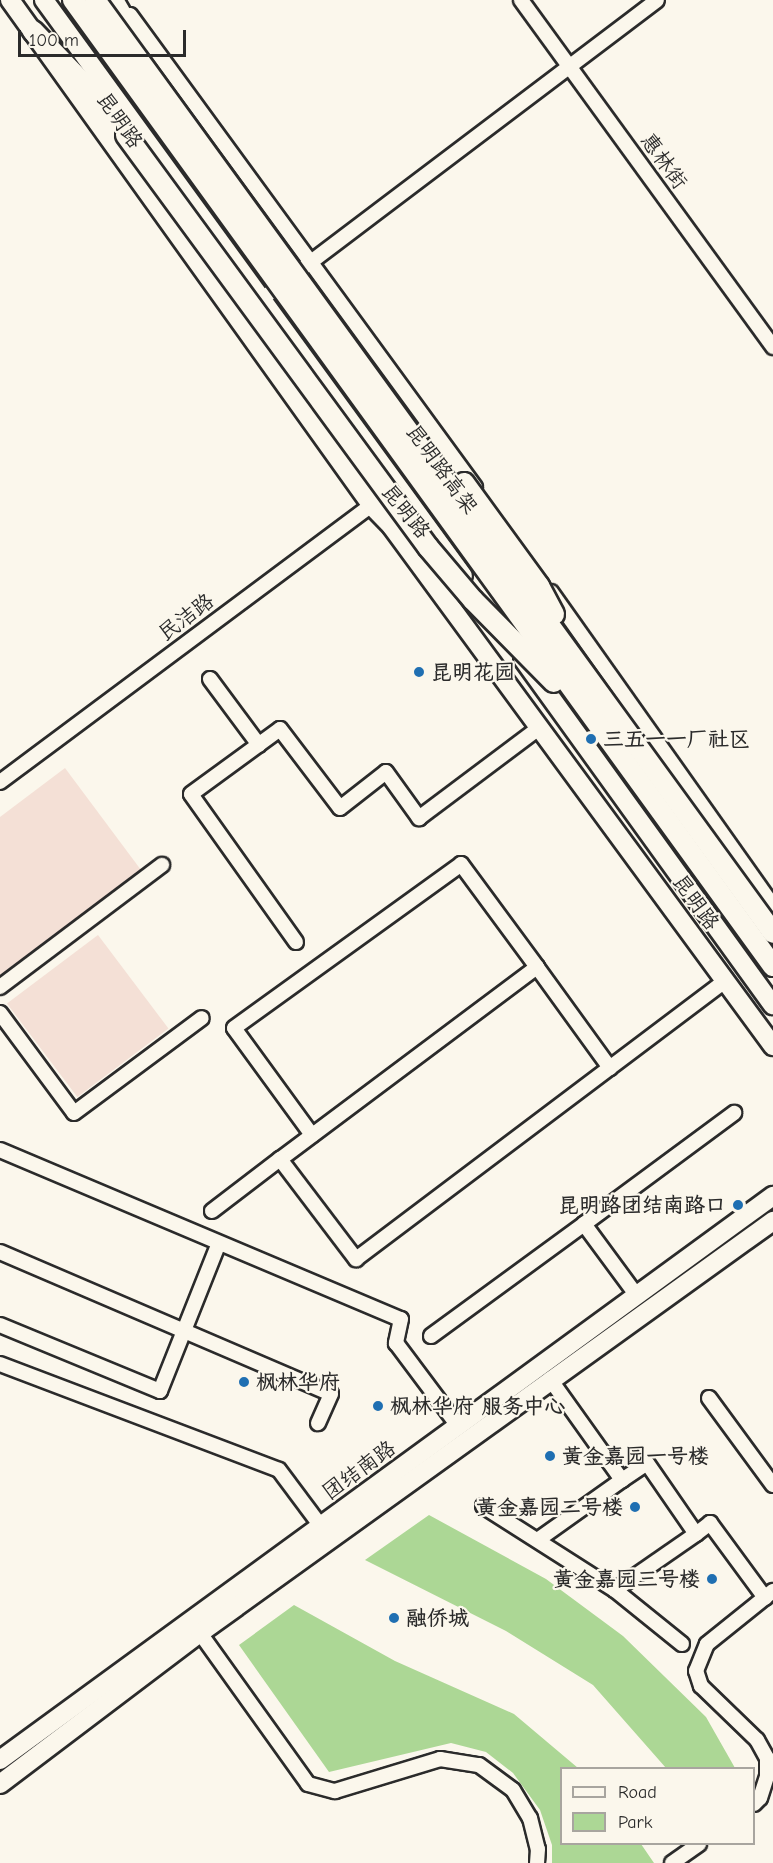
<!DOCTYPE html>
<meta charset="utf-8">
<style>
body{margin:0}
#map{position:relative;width:773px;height:1863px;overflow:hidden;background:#fbf7ec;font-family:"Comic Neue","LXGW WenKai TC",sans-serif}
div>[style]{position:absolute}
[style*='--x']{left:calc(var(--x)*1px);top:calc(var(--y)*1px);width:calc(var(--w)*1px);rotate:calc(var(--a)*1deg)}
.built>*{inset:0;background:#f4e0d6;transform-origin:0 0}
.green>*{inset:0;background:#acd795}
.roads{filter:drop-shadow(2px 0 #2b2b2b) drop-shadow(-2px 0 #2b2b2b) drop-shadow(0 2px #2b2b2b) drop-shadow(0 -2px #2b2b2b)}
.minor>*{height:14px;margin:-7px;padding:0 7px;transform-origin:7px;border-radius:7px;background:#fbf7ec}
.major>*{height:18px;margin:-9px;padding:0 9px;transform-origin:9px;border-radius:9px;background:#fbf7ec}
.highway>*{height:20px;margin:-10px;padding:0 10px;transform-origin:10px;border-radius:10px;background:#fbf7ec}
.bridges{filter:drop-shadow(2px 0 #2b2b2b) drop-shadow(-2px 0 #2b2b2b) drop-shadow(0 2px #2b2b2b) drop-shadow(0 -2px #2b2b2b)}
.highway-bridge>*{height:20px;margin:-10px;padding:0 10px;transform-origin:10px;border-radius:10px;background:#fbf7ec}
.dots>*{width:16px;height:16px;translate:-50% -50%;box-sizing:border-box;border:3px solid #fbf7ec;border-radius:50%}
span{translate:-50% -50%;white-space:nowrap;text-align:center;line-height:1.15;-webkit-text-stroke:4.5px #fbf7ec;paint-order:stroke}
.street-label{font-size:21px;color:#2b2b2b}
.poi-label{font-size:21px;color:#2b2b2b;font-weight:700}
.left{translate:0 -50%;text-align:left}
.right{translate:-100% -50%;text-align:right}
.legend{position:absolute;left:560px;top:1767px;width:195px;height:78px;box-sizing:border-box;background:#fbf7ec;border:2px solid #a8a59f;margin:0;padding:8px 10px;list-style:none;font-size:18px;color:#2b2b2b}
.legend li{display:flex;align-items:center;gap:12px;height:30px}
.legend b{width:30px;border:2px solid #a8a59f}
.scale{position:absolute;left:18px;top:30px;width:168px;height:27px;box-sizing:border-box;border:3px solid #2b2b2b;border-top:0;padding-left:8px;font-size:18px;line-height:21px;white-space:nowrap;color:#2b2b2b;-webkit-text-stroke:4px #fbf7ec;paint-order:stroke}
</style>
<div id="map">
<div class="built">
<i style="clip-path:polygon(65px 768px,141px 870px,0 976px,0 817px)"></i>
<i style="left:98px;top:935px;width:117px;height:114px;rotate:53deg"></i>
</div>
<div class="green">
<i style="clip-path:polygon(429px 1515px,546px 1579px,623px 1636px,706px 1717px,735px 1768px,666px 1768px,593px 1685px,506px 1631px,365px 1560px)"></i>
<i style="clip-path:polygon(294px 1605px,395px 1661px,514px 1714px,578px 1768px,562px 1768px,562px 1844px,641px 1844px,654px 1863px,552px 1863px,552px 1845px,540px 1810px,513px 1773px,486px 1752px,451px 1743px,329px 1772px,239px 1645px)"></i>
</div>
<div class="roads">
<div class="minor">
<i style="--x:521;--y:0;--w:429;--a:54"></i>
<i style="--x:130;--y:15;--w:585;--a:53.84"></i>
<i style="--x:262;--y:299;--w:495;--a:-37.1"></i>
<i style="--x:551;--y:592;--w:385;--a:54.7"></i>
<i style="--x:210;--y:679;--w:82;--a:53.4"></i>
<i style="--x:0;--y:782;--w:472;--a:-36.7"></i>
<i style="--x:296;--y:942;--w:181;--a:-125.4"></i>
<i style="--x:191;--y:794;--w:110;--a:-36.1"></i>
<i style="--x:280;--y:729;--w:99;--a:52.8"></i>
<i style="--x:340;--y:808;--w:58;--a:-38"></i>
<i style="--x:386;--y:772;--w:57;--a:54.3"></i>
<i style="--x:419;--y:818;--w:151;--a:-36.9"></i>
<i style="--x:0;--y:987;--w:203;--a:-37"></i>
<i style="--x:0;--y:1013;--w:124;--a:53.5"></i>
<i style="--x:74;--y:1113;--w:159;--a:-36.6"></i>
<i style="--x:610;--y:1068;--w:125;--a:-125.9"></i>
<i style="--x:537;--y:967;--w:321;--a:143.2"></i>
<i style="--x:280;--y:1159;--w:126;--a:52.8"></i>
<i style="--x:356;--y:1259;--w:463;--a:-37"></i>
<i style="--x:312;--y:1135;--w:132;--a:-126.1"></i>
<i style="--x:234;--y:1028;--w:280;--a:-35.8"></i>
<i style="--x:461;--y:864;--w:128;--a:53.6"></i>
<i style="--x:0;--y:1150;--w:435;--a:22.9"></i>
<i style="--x:401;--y:1319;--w:25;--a:102"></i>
<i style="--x:396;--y:1343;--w:104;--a:53.2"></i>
<i style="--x:212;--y:1211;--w:86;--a:-37.4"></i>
<i style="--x:584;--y:1224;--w:187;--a:-36.5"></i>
<i style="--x:0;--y:1252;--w:360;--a:23.2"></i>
<i style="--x:331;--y:1394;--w:32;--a:114"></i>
<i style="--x:0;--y:1325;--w:173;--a:22.4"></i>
<i style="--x:160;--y:1391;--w:159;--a:-68.3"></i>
<i style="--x:431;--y:1336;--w:190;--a:-36.2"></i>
<i style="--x:584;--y:1224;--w:89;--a:53.6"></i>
<i style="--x:0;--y:1364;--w:298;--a:20.8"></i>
<i style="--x:279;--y:1470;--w:69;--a:53.3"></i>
<i style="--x:550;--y:1379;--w:124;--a:54.5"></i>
<i style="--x:622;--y:1480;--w:30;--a:-34"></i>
<i style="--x:647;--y:1463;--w:86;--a:55.4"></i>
<i style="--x:696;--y:1534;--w:18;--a:-38"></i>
<i style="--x:710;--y:1523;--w:93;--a:53.7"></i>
<i style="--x:709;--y:1398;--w:108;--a:53.7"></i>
<i style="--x:483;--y:1506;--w:156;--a:32.5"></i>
<i style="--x:615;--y:1590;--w:86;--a:38.9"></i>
<i style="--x:539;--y:1539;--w:102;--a:-35.4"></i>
<i style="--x:615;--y:1590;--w:98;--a:-34.7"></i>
<i style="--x:195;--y:1626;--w:194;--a:54.4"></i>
<i style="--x:308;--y:1784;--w:28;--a:15"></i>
<i style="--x:335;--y:1791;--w:110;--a:-16.9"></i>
<i style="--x:440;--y:1759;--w:39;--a:9"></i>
<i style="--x:479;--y:1765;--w:42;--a:36.3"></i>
<i style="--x:513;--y:1790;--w:33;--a:59"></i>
<i style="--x:530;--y:1818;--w:32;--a:76"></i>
<i style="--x:538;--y:1849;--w:14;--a:94"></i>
<i style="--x:754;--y:1804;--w:8;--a:-45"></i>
<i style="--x:760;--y:1798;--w:23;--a:-72"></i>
<i style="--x:767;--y:1776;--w:18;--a:-90"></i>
<i style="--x:767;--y:1758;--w:21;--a:-119"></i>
<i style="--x:757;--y:1740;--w:78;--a:-136"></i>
<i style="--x:701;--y:1686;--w:16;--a:-108"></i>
<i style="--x:696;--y:1671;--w:29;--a:-68"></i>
<i style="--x:707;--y:1644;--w:85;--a:-38.8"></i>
<i style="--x:672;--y:1863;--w:33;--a:-35"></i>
</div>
<div class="major">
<i style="--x:10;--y:0;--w:622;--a:54.42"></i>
<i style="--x:372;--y:506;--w:29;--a:46"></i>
<i style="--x:392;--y:527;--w:644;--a:53.72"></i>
<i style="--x:44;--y:0;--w:712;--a:53.97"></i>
<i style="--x:523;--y:659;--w:427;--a:54.2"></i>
<i style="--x:0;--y:1760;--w:957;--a:-36.12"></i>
<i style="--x:0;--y:1784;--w:251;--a:-37.1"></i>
<i style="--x:200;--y:1633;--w:706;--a:-35.72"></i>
</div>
<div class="highway">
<i style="--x:113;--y:0;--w:52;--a:60"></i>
<i style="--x:33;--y:31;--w:98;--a:46.2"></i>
<i style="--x:101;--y:102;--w:41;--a:52.9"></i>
</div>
</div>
<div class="bridges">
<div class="highway-bridge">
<i style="--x:73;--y:0;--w:1193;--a:54.07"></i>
<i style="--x:95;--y:0;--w:1153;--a:53.99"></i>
<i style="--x:126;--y:135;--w:511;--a:53.76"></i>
<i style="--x:428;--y:547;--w:70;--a:49.7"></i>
<i style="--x:473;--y:600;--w:115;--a:45.4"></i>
<i style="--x:464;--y:483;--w:127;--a:53.9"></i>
<i style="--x:539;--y:586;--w:32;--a:62"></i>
</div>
</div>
<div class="dots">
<i style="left:419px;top:672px;background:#1f6fb2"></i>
<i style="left:591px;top:739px;background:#1f6fb2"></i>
<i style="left:738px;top:1205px;background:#1f6fb2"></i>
<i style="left:244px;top:1382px;background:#1f6fb2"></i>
<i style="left:378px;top:1406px;background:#1f6fb2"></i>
<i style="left:550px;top:1456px;background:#1f6fb2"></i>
<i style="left:635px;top:1507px;background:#1f6fb2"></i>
<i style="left:712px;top:1579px;background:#1f6fb2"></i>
<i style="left:394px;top:1618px;background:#1f6fb2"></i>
</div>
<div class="street-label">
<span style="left:120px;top:120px;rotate:55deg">昆明路</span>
<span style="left:664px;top:161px;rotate:54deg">惠林街</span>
<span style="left:442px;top:469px;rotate:54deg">昆明路高架</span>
<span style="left:406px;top:511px;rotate:51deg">昆明路</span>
<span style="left:186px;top:617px;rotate:-37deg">民洁路</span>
<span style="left:696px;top:902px;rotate:54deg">昆明路</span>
<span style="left:359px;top:1470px;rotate:-36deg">团结南路</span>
</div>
<div class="poi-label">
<span class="left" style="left:431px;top:672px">昆明花园</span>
<span class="left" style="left:603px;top:739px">三五一一厂社区</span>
<span class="right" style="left:726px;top:1205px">昆明路团结南路口</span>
<span class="left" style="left:256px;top:1382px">枫林华府</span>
<span class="left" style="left:390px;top:1406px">枫林华府 服务中心</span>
<span class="left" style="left:562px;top:1456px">黄金嘉园一号楼</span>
<span class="right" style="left:623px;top:1507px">黄金嘉园二号楼</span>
<span class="right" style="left:700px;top:1579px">黄金嘉园三号楼</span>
<span class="left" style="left:406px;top:1618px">融侨城</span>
</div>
<ul class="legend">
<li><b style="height:8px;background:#fbf7ec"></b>Road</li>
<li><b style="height:16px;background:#acd795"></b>Park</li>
</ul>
<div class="scale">100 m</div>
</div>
